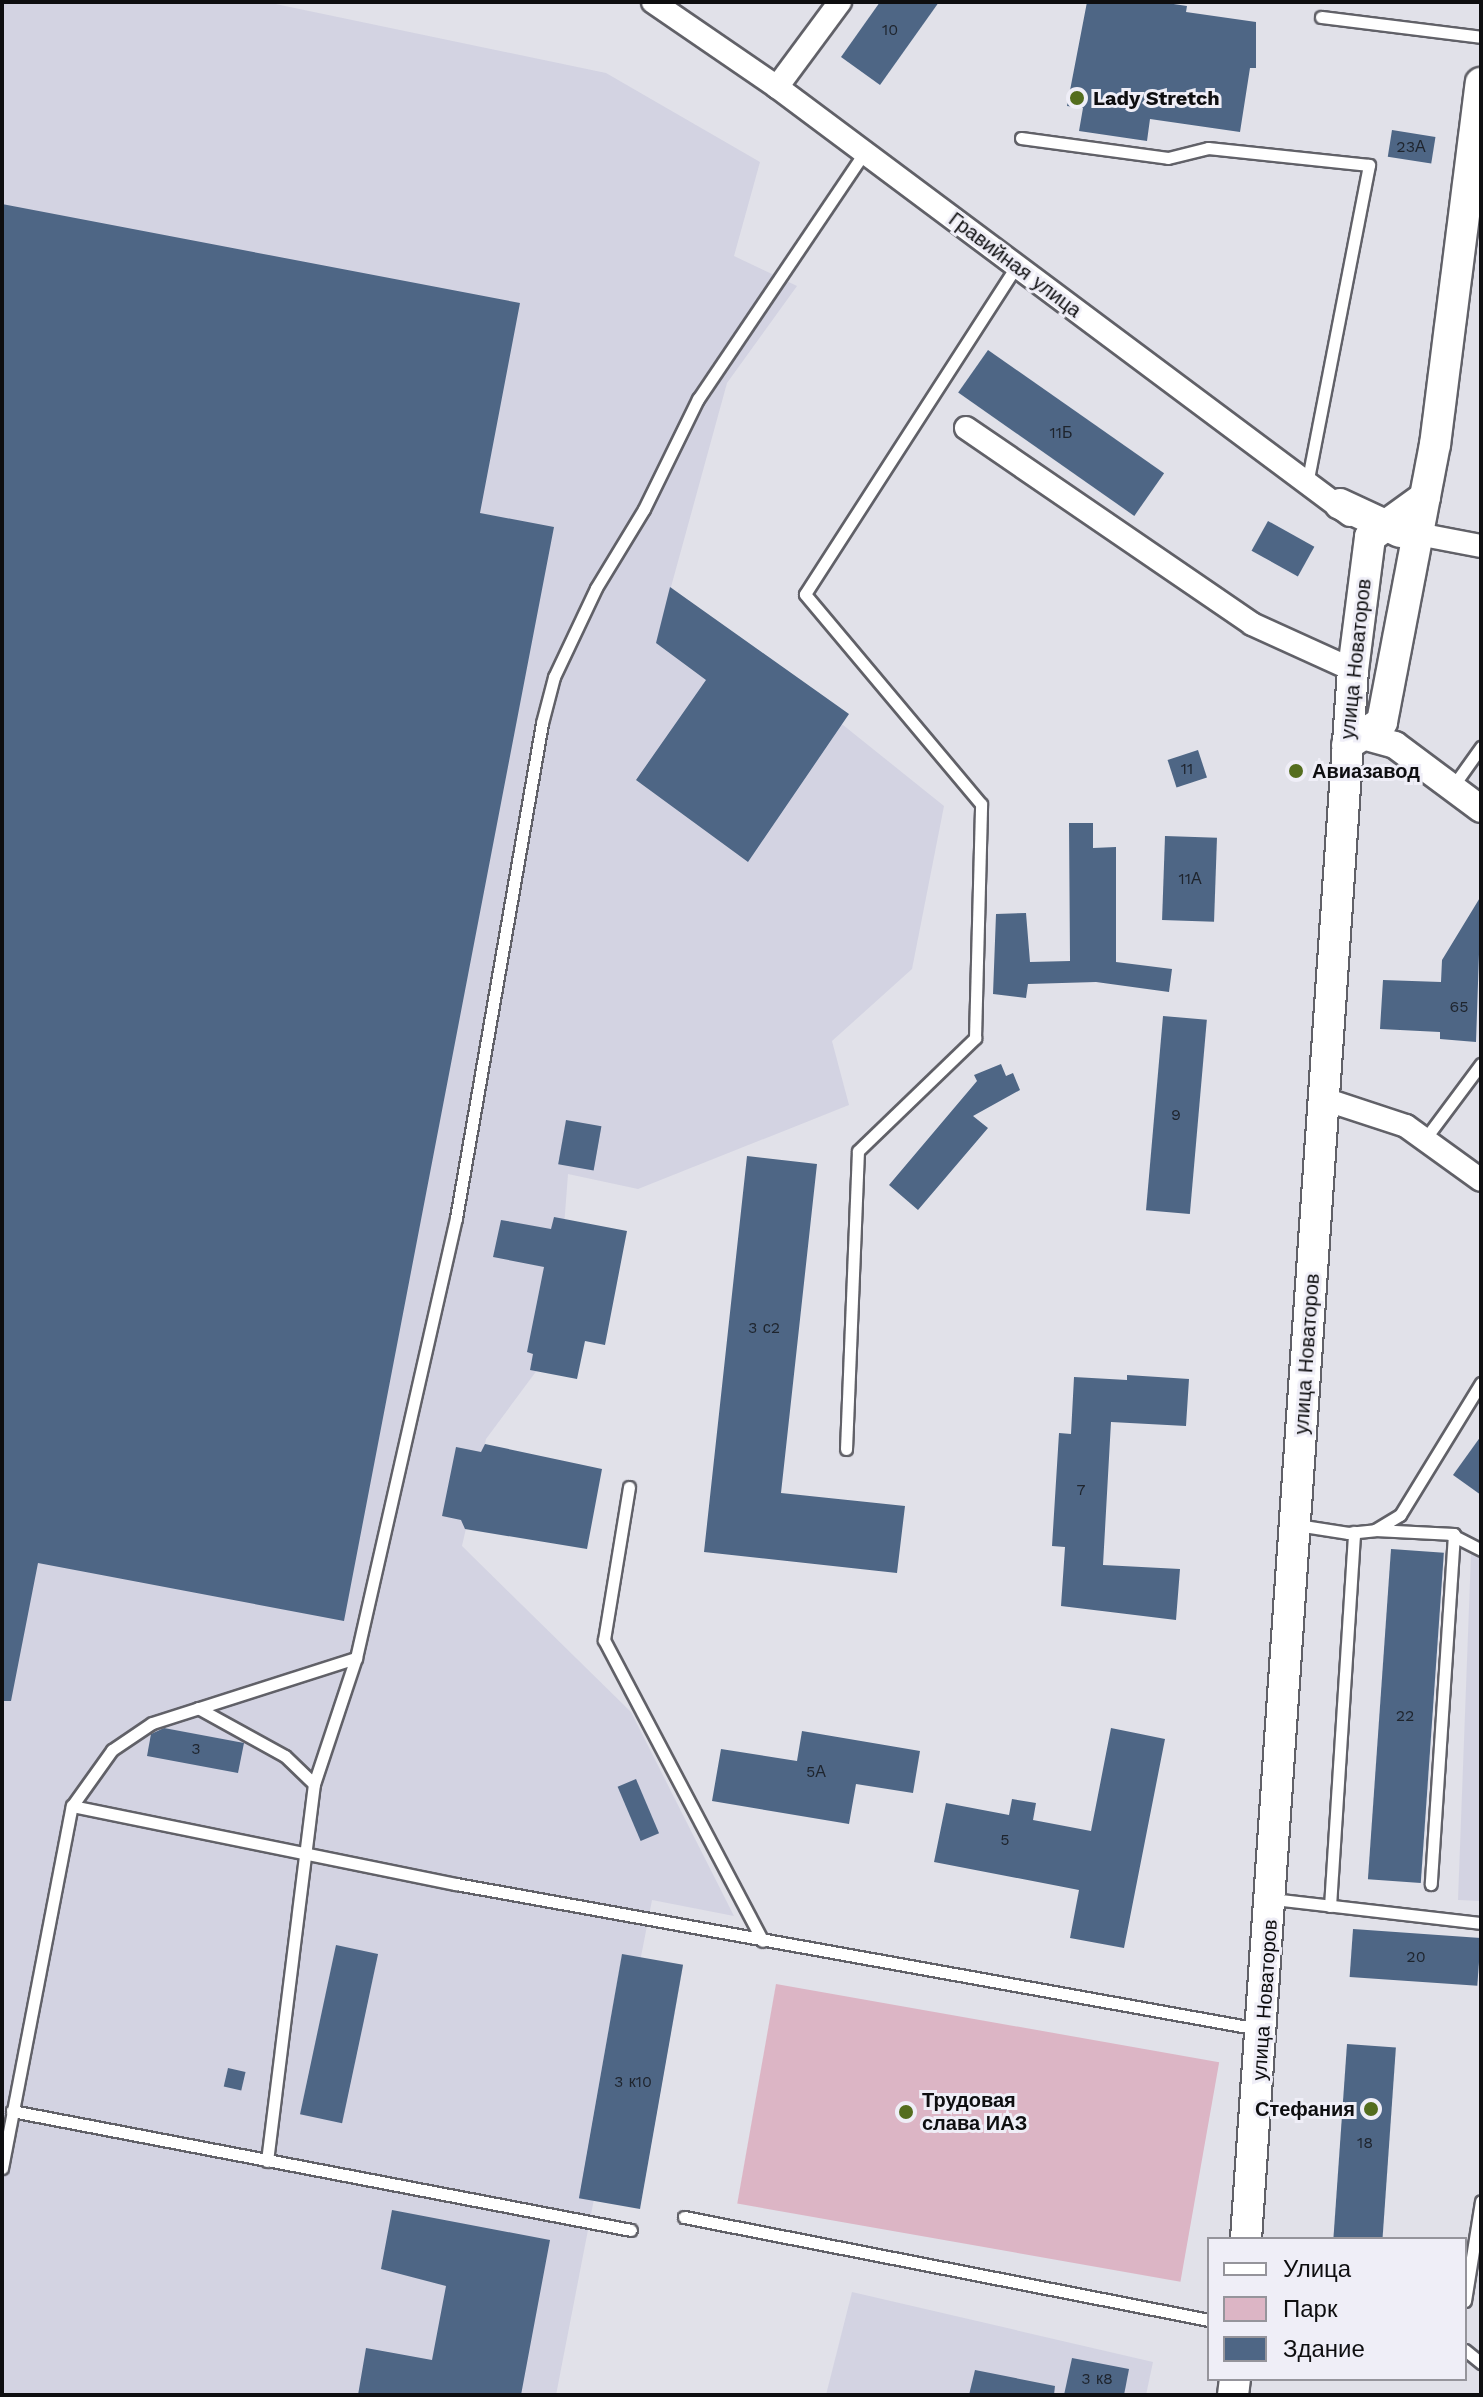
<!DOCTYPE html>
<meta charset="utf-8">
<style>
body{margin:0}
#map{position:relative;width:1483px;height:2397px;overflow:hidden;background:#e1e1e9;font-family:"Work Sans",sans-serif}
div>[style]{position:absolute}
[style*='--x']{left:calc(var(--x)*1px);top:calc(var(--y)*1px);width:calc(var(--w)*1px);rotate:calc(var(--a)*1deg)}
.built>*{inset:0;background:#d3d3e2}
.green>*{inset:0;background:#dcb5c5;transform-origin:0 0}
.building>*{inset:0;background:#4e6685;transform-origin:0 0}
.roads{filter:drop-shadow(2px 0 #616168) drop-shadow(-2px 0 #616168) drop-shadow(0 2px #616168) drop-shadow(0 -2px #616168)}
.service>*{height:11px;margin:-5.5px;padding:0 5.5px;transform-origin:5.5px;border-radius:5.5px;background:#fff}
.minor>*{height:22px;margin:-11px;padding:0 11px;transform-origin:11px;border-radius:11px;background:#fff}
.tertiary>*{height:26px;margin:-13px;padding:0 13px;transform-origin:13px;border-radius:13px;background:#fff}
.secondary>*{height:30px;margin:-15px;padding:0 15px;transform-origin:15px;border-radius:15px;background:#fff}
.dots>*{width:22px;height:22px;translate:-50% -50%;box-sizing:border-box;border:4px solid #efeef7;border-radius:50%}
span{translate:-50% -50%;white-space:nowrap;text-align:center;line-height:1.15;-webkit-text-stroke:6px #efeef7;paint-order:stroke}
.number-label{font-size:16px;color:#1e242d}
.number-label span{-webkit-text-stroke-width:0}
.poi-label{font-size:20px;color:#0e0e10;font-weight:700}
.left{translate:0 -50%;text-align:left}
.right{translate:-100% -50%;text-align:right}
.street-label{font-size:20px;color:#0e0e10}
.frame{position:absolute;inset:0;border:4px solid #0e0e10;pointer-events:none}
.legend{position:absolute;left:1207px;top:2237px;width:260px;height:144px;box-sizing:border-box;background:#efeef7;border:2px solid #95949b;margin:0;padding:10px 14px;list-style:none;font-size:24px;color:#0e0e10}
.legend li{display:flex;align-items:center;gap:16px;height:40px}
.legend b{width:40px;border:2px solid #95949b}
</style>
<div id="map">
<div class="built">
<i style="clip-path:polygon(2px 2px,266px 2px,606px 73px,760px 162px,734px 256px,797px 286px,727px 383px,671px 587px,944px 806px,912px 969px,832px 1041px,849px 1105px,638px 1189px,568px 1174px,555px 1346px,486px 1439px,462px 1546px,631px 1712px,734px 1916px,652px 1900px,556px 2395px,2px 2395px)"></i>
<i style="clip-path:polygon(1481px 1540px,1481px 1901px,1458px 1900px,1471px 1554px)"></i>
<i style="clip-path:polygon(852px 2292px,1153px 2362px,1146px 2395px,826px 2395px)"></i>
</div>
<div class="green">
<i style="left:776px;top:1984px;width:450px;height:223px;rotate:10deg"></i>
</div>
<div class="building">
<i style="clip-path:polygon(880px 2px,939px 2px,880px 85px,841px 57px)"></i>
<i style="clip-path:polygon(1087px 2px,1160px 2px,1187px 6px,1186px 12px,1256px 22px,1256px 68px,1250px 68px,1240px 132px,1150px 119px,1147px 141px,1079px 131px,1083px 108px,1067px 106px)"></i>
<i style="left:1392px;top:130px;width:44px;height:27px;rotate:9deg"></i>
<i style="clip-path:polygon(2px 204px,520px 303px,480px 513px,554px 527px,344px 1621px,38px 1563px,11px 1701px,2px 1701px)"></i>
<i style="left:988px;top:350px;width:215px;height:52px;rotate:35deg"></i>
<i style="left:1268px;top:521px;width:53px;height:34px;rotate:29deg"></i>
<i style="clip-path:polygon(670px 587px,849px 714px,748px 862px,636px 780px,706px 680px,656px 643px)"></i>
<i style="left:1198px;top:750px;width:29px;height:32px;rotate:72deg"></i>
<i style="clip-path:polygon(1069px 823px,1093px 823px,1093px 848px,1116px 847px,1116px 962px,1172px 969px,1169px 992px,1096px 982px,1028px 984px,1026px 998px,993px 994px,996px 914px,1026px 913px,1030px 962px,1070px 961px)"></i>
<i style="left:1165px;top:836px;width:52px;height:84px;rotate:2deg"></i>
<i style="clip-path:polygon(1481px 896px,1476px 1042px,1440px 1039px,1440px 1032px,1380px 1029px,1383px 980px,1441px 982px,1442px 960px)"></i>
<i style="left:1163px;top:1016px;width:44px;height:195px;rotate:5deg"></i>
<i style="clip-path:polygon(1001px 1064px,1006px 1076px,1013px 1073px,1020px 1090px,973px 1116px,988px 1128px,918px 1210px,889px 1185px,977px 1081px,974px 1075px)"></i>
<i style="left:566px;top:1120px;width:36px;height:45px;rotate:10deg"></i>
<i style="clip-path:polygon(747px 1156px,817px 1164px,781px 1493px,905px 1506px,897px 1573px,704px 1552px)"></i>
<i style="clip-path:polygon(554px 1217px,627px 1231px,605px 1345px,585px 1341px,577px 1379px,530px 1370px,533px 1354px,527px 1352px,544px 1267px,493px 1257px,501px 1220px,551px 1229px)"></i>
<i style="clip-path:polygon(1127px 1375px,1189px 1379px,1186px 1426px,1111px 1422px,1103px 1565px,1180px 1569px,1176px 1620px,1061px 1606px,1065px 1547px,1052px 1546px,1059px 1433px,1071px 1434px,1074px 1377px,1127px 1380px)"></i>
<i style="clip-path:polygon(1481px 1436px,1481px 1495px,1453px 1475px)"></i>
<i style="clip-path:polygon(485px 1444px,602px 1469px,587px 1549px,465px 1529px,461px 1520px,442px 1516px,456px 1447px,481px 1452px)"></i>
<i style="left:1391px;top:1549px;width:53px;height:331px;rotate:4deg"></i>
<i style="clip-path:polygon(164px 1728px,244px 1743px,238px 1773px,147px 1756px,151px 1734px)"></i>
<i style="clip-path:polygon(1111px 1728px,1165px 1739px,1124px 1948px,1070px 1938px,1079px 1890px,934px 1862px,946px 1803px,1009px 1815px,1012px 1799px,1036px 1803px,1033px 1820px,1091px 1831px)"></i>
<i style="clip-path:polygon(802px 1731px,920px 1751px,913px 1793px,856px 1784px,849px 1824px,712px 1801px,721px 1749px,797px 1761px)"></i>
<i style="left:636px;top:1779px;width:59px;height:20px;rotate:67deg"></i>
<i style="left:1353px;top:1929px;width:128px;height:48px;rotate:4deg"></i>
<i style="left:336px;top:1945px;width:43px;height:173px;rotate:12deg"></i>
<i style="left:622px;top:1954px;width:62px;height:248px;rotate:10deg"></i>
<i style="left:1347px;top:2044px;width:49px;height:195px;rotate:4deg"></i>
<i style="left:228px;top:2068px;width:18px;height:19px;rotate:13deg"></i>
<i style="clip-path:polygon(392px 2210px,550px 2240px,521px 2395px,358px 2395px,366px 2348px,432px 2360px,446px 2286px,381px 2269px)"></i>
<i style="clip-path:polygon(1072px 2358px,1129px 2369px,1124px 2395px,1064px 2395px)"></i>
<i style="clip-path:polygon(975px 2370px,1055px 2386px,1054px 2395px,969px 2395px)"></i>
</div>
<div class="roads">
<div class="service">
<i style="--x:1321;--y:17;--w:161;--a:7.1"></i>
<i style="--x:1021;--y:138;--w:148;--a:7.7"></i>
<i style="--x:1168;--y:158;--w:41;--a:-14"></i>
<i style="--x:1208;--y:148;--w:162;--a:6"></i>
<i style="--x:1369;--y:165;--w:321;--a:101"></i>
<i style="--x:1451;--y:789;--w:52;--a:-54.5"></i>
<i style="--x:1425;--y:1139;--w:94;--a:-53.3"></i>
<i style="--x:846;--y:1449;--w:298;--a:-87.7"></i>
<i style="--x:858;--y:1151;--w:163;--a:-44"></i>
<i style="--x:975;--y:1038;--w:234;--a:-88.5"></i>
<i style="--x:981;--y:804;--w:274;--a:-130"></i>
<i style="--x:805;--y:594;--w:389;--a:-57.2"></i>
<i style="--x:629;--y:1487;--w:155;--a:99.3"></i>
<i style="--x:604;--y:1640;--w:340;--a:62.2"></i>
<i style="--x:1297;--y:1525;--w:52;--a:8.9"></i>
<i style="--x:1348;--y:1533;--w:27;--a:-6"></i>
<i style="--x:1375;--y:1530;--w:29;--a:-31"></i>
<i style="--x:1400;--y:1515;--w:155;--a:-58.5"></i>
<i style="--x:1375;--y:1530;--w:79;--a:2.9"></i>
<i style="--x:1454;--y:1534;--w:351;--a:93.8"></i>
<i style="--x:1450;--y:1534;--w:35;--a:27"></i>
<i style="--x:198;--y:1708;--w:99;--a:28.9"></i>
<i style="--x:285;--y:1756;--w:40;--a:44"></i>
<i style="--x:72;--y:1806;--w:69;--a:-54.5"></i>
<i style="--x:112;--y:1750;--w:48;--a:-34"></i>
<i style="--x:152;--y:1723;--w:214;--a:-17.7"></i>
<i style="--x:1273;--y:1899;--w:209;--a:6.6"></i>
<i style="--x:1330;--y:1906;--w:375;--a:-86.3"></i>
<i style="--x:12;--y:2111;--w:630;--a:10.88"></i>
<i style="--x:267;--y:2161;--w:380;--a:-82.9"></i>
<i style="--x:314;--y:1784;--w:133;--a:-71.6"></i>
<i style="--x:356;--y:1658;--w:451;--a:-77.2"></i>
<i style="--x:456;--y:1218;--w:502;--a:-80.14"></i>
<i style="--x:542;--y:723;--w:48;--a:-75.4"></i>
<i style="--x:554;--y:677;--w:98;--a:-64.7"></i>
<i style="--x:596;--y:588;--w:92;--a:-58.7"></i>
<i style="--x:644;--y:509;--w:123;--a:-63.9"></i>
<i style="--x:698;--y:399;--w:297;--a:-56"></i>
<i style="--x:2;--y:2168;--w:369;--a:-79.1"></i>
<i style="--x:72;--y:1806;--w:392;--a:11.5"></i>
<i style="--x:456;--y:1884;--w:816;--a:10.24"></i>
<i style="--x:684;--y:2217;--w:535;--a:11.1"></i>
<i style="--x:1465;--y:2301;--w:101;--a:-80.9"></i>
<i style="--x:1465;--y:2350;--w:21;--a:39"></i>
</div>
<div class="minor">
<i style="--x:653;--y:2;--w:150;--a:34.4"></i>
<i style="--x:777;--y:87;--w:715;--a:36.76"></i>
<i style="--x:777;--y:87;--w:106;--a:-53.5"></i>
<i style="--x:966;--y:428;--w:347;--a:34.4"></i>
<i style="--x:1252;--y:624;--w:111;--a:24.5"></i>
<i style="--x:1418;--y:534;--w:64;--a:10.8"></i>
<i style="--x:1324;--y:1099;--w:86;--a:18.2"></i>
<i style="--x:1406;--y:1126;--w:92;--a:35.8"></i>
</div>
<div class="tertiary">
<i style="--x:1348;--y:732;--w:49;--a:15.5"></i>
<i style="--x:1395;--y:745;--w:107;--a:36.7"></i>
</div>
<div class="secondary">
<i style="--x:1340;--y:504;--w:66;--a:25"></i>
<i style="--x:1347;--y:745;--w:42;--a:-33.3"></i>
<i style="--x:1382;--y:722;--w:282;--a:-79.2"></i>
<i style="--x:1435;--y:445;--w:365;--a:-82.8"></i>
<i style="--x:1246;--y:2239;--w:1573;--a:-86.1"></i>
<i style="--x:1353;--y:670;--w:134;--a:-82.7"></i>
<i style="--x:1370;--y:537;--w:68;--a:-36"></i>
<i style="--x:1233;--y:2395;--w:16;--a:-83"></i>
</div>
</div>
<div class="dots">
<i style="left:1077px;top:98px;background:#546d1e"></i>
<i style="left:1296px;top:771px;background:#546d1e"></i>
<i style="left:1371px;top:2109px;background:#546d1e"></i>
<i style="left:906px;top:2112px;background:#546d1e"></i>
</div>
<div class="number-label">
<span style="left:890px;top:30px">10</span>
<span style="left:1411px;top:147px">23А</span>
<span style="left:1061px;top:433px">11Б</span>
<span style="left:1187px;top:769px">11</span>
<span style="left:1190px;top:879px">11А</span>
<span style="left:1459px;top:1007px">65</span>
<span style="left:1176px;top:1115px">9</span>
<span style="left:764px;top:1328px">3 с2</span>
<span style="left:1081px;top:1490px">7</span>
<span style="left:1405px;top:1716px">22</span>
<span style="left:196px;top:1749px">3</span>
<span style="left:816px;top:1772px">5А</span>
<span style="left:1005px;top:1840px">5</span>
<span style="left:1416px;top:1957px">20</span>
<span style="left:633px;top:2082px">3 к10</span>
<span style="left:1365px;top:2143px">18</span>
<span style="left:1097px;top:2379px">3 к8</span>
</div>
<div class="poi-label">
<span class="left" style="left:1093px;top:98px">Lady Stretch</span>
<span class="left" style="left:1312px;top:771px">Авиазавод</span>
<span class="left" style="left:922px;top:2112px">Трудовая<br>слава ИАЗ</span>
<span class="right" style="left:1355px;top:2109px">Стефания</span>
</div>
<div class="street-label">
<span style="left:1015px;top:265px;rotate:37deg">Гравийная улица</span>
<span style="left:1356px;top:659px;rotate:-84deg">улица Новаторов</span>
<span style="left:1307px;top:1354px;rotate:-86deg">улица Новаторов</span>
<span style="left:1265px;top:2000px;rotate:-86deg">улица Новаторов</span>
</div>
<div class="frame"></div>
<ul class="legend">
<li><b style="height:10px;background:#fff"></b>Улица</li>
<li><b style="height:22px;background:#dcb5c5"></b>Парк</li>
<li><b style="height:22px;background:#4e6685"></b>Здание</li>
</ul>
</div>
